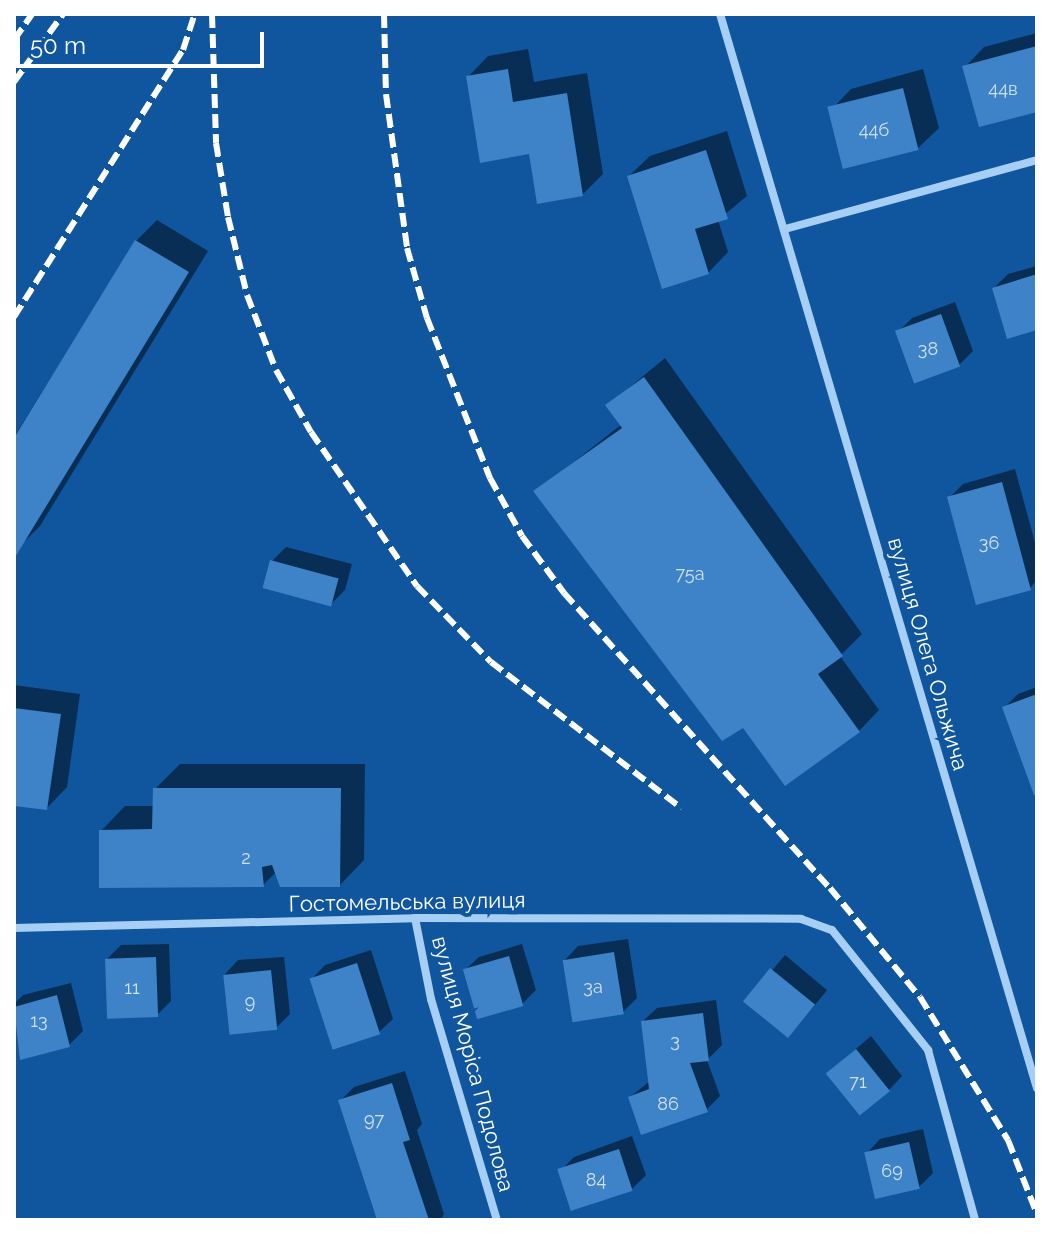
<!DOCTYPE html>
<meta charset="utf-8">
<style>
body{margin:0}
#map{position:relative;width:1051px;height:1234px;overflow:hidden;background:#10569f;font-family:Raleway,sans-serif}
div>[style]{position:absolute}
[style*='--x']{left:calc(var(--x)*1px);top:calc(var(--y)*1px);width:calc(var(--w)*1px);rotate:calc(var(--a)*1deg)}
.shadow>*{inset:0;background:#0007;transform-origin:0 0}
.building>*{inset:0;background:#3e82c7;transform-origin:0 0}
.minor>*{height:8px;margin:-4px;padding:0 4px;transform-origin:4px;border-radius:4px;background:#a7cef5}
.rail>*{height:6px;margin-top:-3px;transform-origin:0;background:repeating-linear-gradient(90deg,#fff 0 14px,transparent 0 20px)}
span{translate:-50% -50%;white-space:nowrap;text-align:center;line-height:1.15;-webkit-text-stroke:8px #10569f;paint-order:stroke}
.number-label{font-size:18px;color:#cfe0f1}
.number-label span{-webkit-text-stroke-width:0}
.street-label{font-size:22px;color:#fff}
.frame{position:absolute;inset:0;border:16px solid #fff;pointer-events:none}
.scale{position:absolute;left:16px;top:32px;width:248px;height:36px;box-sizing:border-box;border:4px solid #fff;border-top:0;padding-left:10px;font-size:24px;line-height:28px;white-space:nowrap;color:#fff;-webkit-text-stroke:6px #10569f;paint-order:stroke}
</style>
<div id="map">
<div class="shadow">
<i style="clip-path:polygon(1037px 33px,1037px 109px,965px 67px,984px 47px)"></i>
<i style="clip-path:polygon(528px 49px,534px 82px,587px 73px,603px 174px,582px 195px,530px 152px,468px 77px,488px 56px)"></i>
<i style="clip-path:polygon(923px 69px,939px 128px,918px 148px,831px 110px,851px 89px)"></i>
<i style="clip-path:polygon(727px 131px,747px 196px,718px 220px,728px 252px,708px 273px,629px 176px,650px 156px)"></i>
<i style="clip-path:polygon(157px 220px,208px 251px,40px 526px,20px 546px,14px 543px,14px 437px,136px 241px)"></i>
<i style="clip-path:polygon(1037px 266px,1037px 327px,994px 288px,1008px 274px)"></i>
<i style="clip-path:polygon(955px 302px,973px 351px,959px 365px,916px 381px,898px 332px,912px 318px)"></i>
<i style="clip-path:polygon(665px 358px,862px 634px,840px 656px,879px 710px,859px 731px,744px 726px,536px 492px,622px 424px,608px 405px)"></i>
<i style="clip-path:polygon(1015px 469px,1037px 550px,1037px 580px,1030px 588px,949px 498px,963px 484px)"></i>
<i style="clip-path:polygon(286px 547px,352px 564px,345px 590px,331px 604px,272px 561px)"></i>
<i style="clip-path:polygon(14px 685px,80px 694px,67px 787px,47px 808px,14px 804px)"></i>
<i style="clip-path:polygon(1037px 687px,1037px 798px,1004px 708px,1018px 694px)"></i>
<i style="clip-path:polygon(180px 764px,365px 764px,364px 860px,340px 885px,277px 871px,263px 885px,101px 831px,125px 806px,155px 806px,155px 789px)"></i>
<i style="clip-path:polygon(628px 939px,637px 998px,623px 1012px,565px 960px,578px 946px)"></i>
<i style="clip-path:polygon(169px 944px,171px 1001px,157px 1015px,107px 959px,121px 945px)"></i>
<i style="clip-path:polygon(522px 944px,536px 990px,522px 1004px,465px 970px,479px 957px)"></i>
<i style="clip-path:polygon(371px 950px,393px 1019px,379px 1032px,312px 979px,325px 965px)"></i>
<i style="left:785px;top:955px;width:55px;height:60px;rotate:40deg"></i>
<i style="clip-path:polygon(284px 957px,290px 1014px,276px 1028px,225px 974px,238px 960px)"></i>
<i style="clip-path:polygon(71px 983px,83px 1031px,69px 1045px,22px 1057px,14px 1004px,23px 995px)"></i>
<i style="clip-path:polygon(716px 1000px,722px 1045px,707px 1060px,720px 1096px,706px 1110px,630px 1097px,650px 1081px,643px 1021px,657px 1008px)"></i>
<i style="clip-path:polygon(871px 1036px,902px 1076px,889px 1090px,828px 1073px)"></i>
<i style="clip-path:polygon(405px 1071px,422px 1124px,417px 1130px,444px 1214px,441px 1220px,378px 1220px,340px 1101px,354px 1087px)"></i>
<i style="clip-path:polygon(923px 1129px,933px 1173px,919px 1187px,867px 1153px,880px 1139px)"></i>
<i style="clip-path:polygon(632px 1136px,646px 1175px,632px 1189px,574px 1210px,560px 1171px,574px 1157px)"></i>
</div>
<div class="building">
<i style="clip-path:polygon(1037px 46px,1037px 112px,979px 127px,962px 66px)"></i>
<i style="clip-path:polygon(508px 69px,513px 102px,567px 93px,583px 196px,537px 204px,529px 154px,480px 163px,466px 76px)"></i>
<i style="left:903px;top:88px;width:64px;height:78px;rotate:76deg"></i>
<i style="clip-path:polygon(706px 150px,728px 219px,695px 229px,709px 274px,662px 289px,627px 176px)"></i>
<i style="clip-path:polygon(135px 240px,189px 272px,14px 559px,14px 438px)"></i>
<i style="clip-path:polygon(1037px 274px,1037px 330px,1007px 339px,992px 288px)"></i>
<i style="left:941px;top:314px;width:56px;height:49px;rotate:70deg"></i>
<i style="clip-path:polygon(644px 377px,843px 656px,818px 674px,860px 732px,785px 786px,743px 728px,722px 741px,533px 491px,622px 428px,605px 405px)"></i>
<i style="left:1002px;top:482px;width:112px;height:57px;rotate:75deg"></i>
<i style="left:270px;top:560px;width:71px;height:29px;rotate:15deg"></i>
<i style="clip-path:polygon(1037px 694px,1037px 795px,1034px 795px,1002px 707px)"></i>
<i style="clip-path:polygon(14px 708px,61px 714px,47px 810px,14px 806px)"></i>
<i style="clip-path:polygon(153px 788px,341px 788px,340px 887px,280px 887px,272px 865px,262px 867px,264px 887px,99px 888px,99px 830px,152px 829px)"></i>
<i style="left:614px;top:952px;width:63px;height:52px;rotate:81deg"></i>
<i style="left:509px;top:956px;width:52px;height:48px;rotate:74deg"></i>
<i style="left:156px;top:957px;width:60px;height:51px;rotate:88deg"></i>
<i style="left:357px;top:963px;width:75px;height:50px;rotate:72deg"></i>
<i style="left:770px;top:968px;width:58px;height:43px;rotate:39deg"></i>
<i style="left:271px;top:970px;width:60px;height:48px;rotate:84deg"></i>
<i style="clip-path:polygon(57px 995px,70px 1047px,20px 1060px,14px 1007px)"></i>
<i style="clip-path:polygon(703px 1013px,709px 1061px,690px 1063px,708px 1112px,641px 1135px,628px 1097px,649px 1089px,641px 1021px)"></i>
<i style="left:856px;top:1049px;width:54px;height:39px;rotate:51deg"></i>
<i style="clip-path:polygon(392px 1083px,410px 1140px,403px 1142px,429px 1220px,377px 1220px,338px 1100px)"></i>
<i style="left:909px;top:1142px;width:48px;height:46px;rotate:77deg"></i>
<i style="left:619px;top:1149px;width:44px;height:65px;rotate:72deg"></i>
</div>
<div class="minor">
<i style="--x:720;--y:14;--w:1120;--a:73.56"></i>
<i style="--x:785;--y:229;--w:261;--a:-15.3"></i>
<i style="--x:415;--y:918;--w:83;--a:78.8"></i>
<i style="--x:431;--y:999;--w:231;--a:73.4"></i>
<i style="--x:14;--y:928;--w:401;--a:-1.4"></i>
<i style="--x:415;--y:918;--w:386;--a:0.1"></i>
<i style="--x:801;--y:919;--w:33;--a:20"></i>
<i style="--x:832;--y:930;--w:154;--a:51.3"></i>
<i style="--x:928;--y:1050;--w:176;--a:74.5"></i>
</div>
<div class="rail">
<i style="--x:212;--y:14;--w:129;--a:88.2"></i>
<i style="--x:216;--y:143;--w:75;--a:80.8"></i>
<i style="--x:228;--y:217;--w:80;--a:76.3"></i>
<i style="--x:247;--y:295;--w:80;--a:68.9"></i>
<i style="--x:276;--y:370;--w:71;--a:60.6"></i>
<i style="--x:311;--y:432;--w:187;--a:55.5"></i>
<i style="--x:417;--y:586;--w:106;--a:45.8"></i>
<i style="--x:491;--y:662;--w:240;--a:37.5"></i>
<i style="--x:384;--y:14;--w:80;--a:88.6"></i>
<i style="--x:386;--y:94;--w:155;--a:82.2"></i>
<i style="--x:407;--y:248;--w:73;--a:74.1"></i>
<i style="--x:427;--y:318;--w:172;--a:68.5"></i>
<i style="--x:490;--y:478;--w:66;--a:61.1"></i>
<i style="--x:522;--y:536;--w:71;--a:53.6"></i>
<i style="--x:564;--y:593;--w:397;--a:48"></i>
<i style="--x:830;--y:888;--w:141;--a:50.5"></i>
<i style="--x:920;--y:997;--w:168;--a:58.4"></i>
<i style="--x:1008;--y:1140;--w:79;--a:68.6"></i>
<i style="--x:14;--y:40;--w:32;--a:-55"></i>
<i style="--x:14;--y:82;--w:84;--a:-54.2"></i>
<i style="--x:14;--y:317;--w:316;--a:-57.7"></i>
<i style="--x:183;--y:50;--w:38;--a:-72"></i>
</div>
<div class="number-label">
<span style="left:1003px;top:89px">44в</span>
<span style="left:874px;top:130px">44б</span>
<span style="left:928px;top:349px">38</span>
<span style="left:989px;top:543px">36</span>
<span style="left:690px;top:574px">75а</span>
<span style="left:246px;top:858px">2</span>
<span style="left:593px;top:987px">3а</span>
<span style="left:132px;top:988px">11</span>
<span style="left:250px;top:1002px">9</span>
<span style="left:39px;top:1021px">13</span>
<span style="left:675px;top:1041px">3</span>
<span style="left:858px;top:1082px">71</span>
<span style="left:668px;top:1104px">86</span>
<span style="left:374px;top:1120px">97</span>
<span style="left:892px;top:1171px">69</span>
<span style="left:596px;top:1180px">84</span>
</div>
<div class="street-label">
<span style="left:928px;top:654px;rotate:74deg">вулиця Олега Ольжича</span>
<span style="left:407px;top:902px;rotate:-1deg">Гостомельська вулиця</span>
<span style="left:473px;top:1064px;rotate:75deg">вулиця Моріса Подолова</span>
</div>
<div class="frame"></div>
<div class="scale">50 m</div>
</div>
